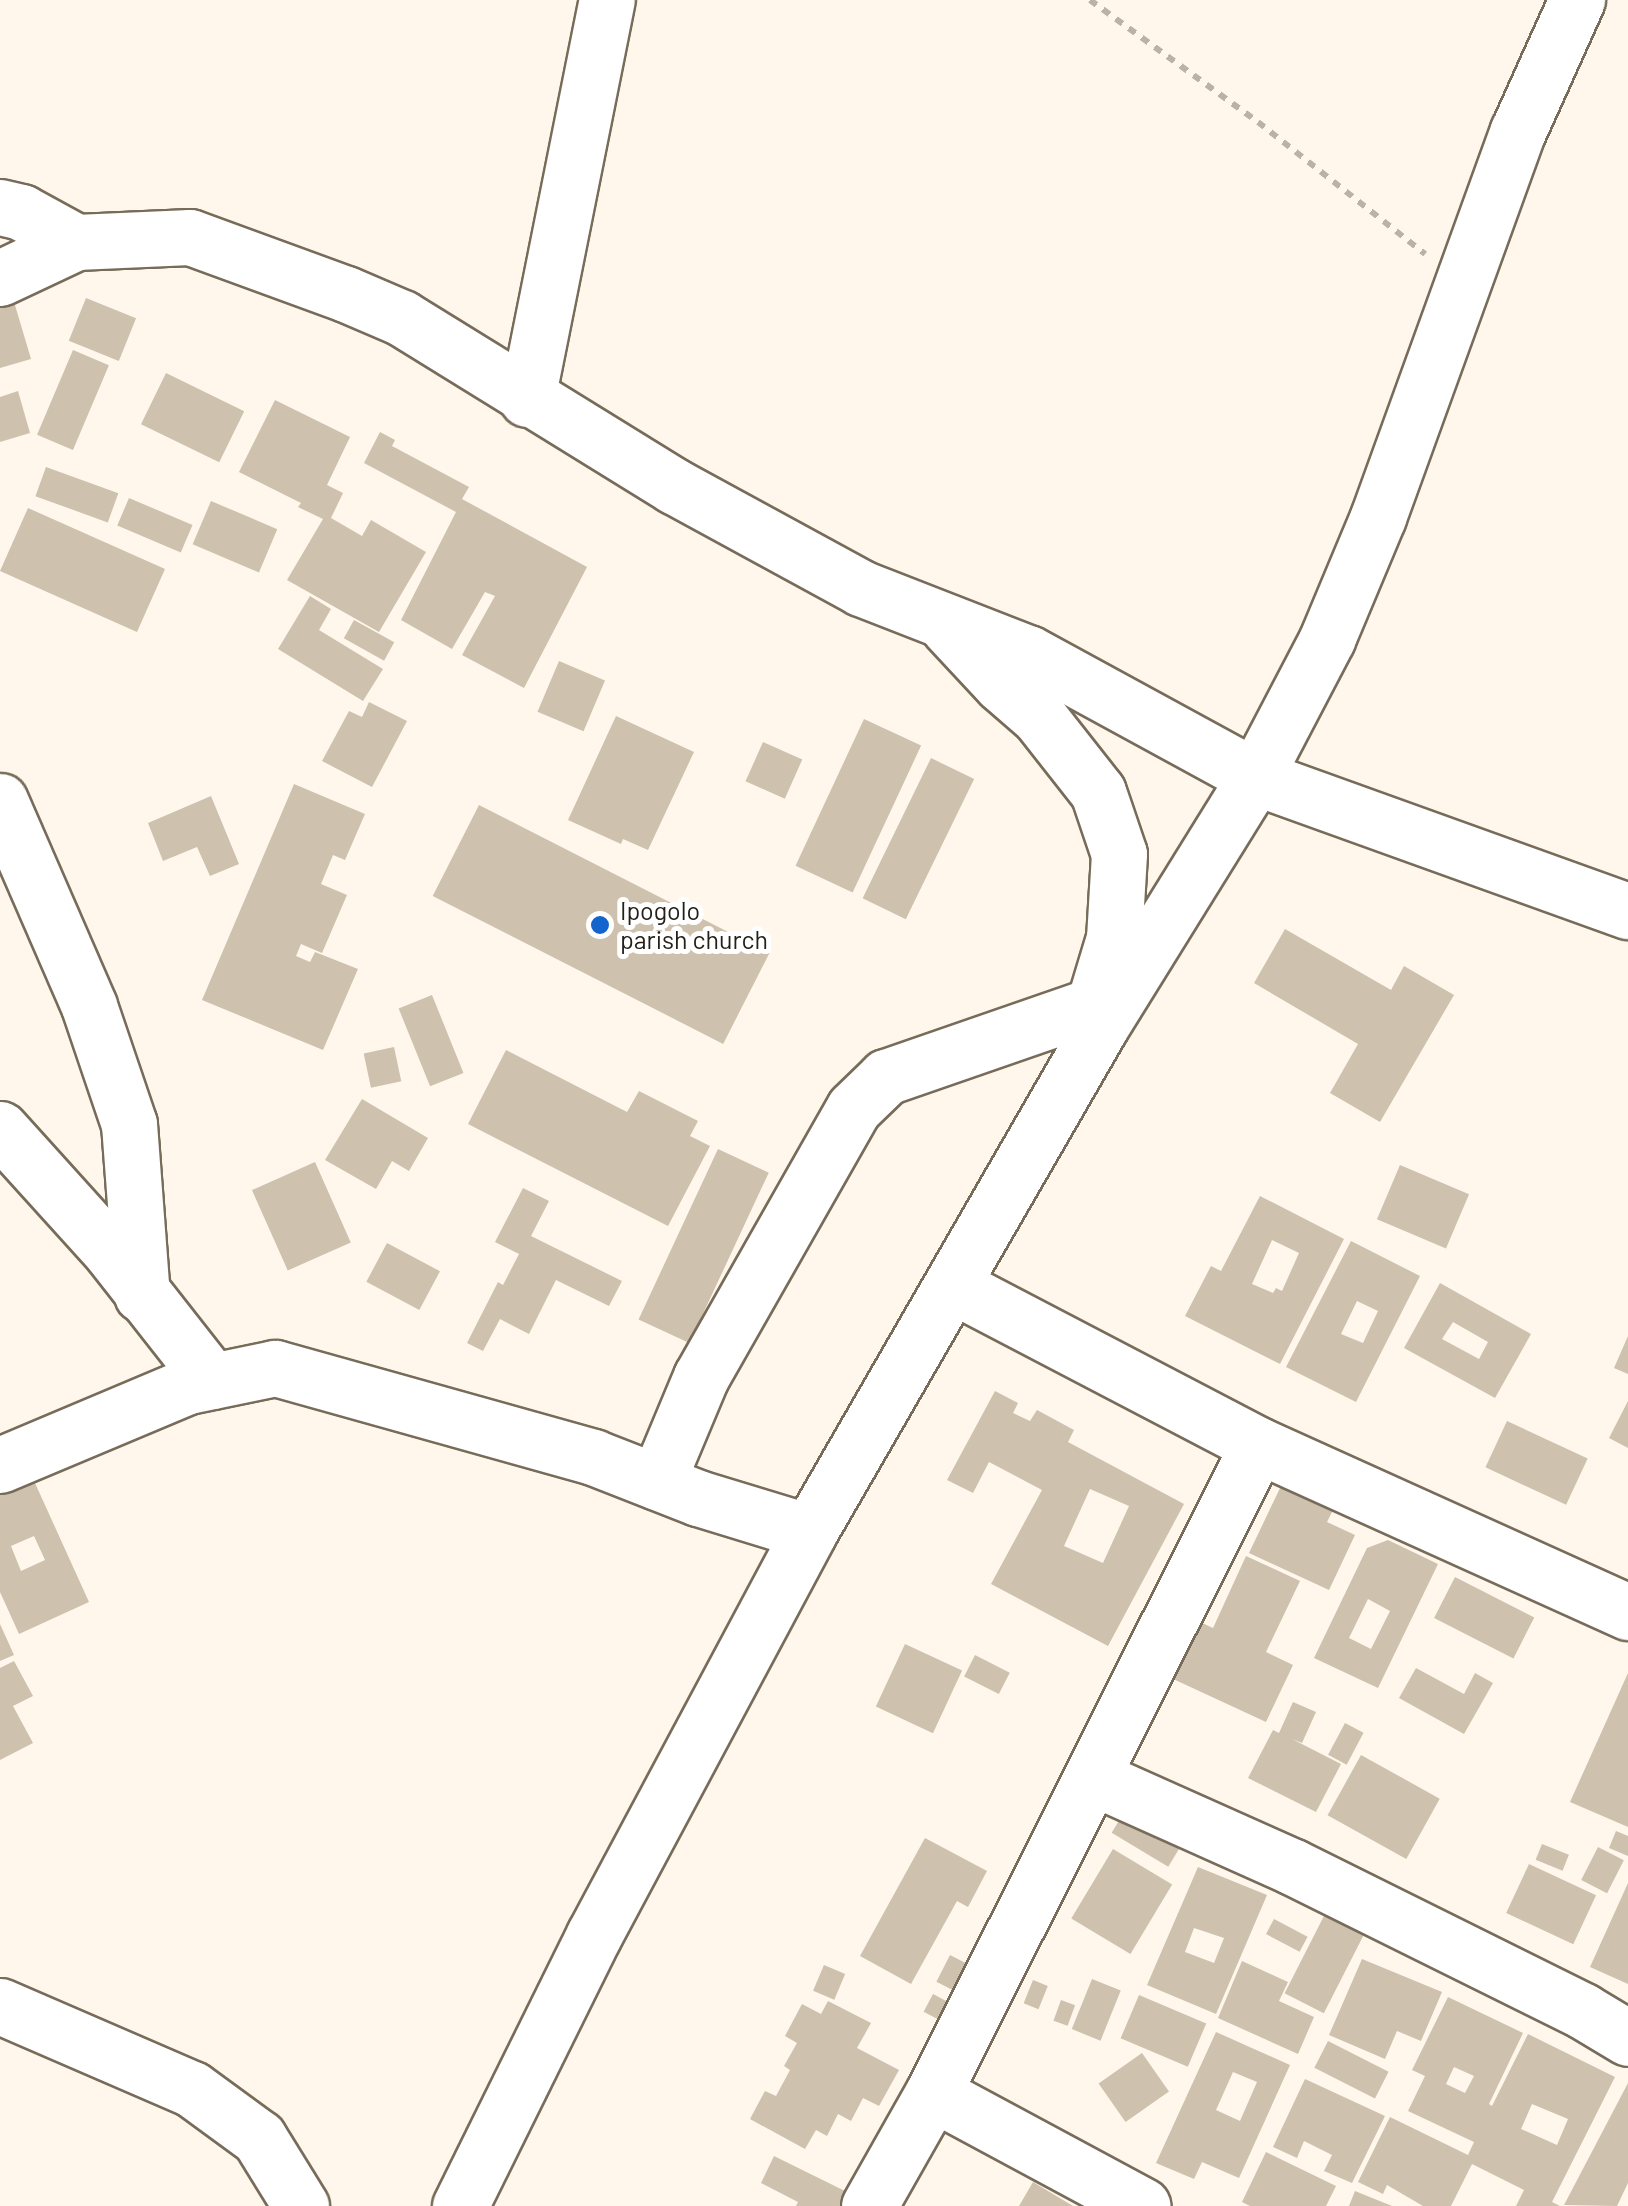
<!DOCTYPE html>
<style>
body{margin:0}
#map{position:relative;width:1628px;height:2206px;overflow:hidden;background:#fff7eb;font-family:Barlow,sans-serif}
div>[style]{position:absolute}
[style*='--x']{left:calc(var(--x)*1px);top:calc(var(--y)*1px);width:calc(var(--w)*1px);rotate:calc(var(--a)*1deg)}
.building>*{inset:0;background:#cec1ae;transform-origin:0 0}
.path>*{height:6px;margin-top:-3px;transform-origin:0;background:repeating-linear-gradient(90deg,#b8b2a7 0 8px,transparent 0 16px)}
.roads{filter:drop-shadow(2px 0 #776c5a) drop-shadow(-2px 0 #776c5a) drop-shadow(0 2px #776c5a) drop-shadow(0 -2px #776c5a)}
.minor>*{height:55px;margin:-27.5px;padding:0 27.5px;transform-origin:27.5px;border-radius:27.5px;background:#fff}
.dots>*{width:28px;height:28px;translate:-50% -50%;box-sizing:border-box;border:5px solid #fff;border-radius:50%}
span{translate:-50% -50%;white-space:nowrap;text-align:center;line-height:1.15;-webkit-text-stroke:10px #fff;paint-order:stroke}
.poi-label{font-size:25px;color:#242018}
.left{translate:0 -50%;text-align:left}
</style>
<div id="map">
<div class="building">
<i style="clip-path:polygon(12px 295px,31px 359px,0 368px,0 298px)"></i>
<i style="left:86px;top:298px;width:54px;height:46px;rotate:22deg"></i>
<i style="left:73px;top:350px;width:39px;height:92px;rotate:23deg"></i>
<i style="left:166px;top:373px;width:87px;height:57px;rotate:26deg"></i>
<i style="clip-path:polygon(18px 391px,30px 433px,0 442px,0 397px)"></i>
<i style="clip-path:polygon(275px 400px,350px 437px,327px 485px,343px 493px,331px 518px,362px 536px,371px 520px,426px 552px,379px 632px,287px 580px,323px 519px,298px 507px,301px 503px,239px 472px)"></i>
<i style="clip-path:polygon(380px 432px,395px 440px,392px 446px,469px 487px,462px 499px,587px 567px,524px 688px,462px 655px,495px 596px,485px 592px,452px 649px,401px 620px,456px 512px,364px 463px)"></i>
<i style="left:46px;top:467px;width:77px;height:31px;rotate:20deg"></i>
<i style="left:129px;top:498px;width:69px;height:30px;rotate:23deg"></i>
<i style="left:211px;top:501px;width:72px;height:47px;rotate:23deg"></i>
<i style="left:28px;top:508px;width:150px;height:69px;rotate:24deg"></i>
<i style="clip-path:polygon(310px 596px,331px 609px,319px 630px,383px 669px,363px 701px,278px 649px)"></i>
<i style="left:354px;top:620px;width:46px;height:21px;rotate:29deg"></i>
<i style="left:559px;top:661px;width:50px;height:55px;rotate:23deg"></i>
<i style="clip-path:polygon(369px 702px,407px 721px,372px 787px,322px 761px,349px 711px,362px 717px)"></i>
<i style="clip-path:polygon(616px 716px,694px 752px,648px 850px,623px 839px,621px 844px,568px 820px)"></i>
<i style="left:864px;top:719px;width:63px;height:162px;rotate:25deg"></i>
<i style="left:763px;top:742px;width:43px;height:43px;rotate:24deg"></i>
<i style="left:931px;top:758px;width:48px;height:156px;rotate:26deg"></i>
<i style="clip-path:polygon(294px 784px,365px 814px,345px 860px,333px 855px,321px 884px,347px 895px,322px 953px,301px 944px,296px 956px,310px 962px,315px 952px,358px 969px,323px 1050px,202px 1000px)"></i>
<i style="clip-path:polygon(211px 796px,239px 864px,210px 876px,197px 847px,163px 861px,148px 823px)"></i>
<i style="left:479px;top:805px;width:326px;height:102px;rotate:27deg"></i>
<i style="clip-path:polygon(1285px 929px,1391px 990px,1404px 966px,1454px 995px,1380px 1122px,1330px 1093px,1358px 1044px,1254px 983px)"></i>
<i style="left:432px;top:995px;width:84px;height:36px;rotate:68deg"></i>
<i style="left:394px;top:1047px;width:35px;height:31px;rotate:78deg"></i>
<i style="clip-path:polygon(506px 1050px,627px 1112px,639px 1091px,698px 1121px,690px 1136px,710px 1146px,668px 1226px,468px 1124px)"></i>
<i style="clip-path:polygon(362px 1099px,428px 1138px,409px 1171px,392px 1161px,376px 1189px,325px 1160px)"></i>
<i style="left:718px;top:1149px;width:56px;height:188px;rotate:25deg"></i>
<i style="left:315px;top:1162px;width:88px;height:69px;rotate:66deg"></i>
<i style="left:1400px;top:1165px;width:75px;height:59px;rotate:23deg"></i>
<i style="clip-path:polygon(523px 1188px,549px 1201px,531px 1236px,622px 1281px,609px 1306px,556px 1280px,529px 1334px,500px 1319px,483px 1351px,467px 1343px,498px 1282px,503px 1285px,519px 1254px,495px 1242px)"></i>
<i style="clip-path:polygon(evenodd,1260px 1196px,1344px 1239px,1280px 1364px,1185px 1316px,1211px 1266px,1221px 1271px,1260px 1196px,1272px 1240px,1299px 1253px,1282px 1291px,1276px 1288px,1273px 1293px,1252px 1284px,1272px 1240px)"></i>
<i style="clip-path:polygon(evenodd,1351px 1241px,1420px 1276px,1356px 1402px,1286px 1367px,1351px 1241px,1357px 1301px,1378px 1311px,1363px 1343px,1341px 1334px,1357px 1301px)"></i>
<i style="left:387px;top:1243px;width:60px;height:44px;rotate:28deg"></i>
<i style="clip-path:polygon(evenodd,1440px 1283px,1531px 1334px,1495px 1398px,1404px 1348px,1440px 1283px,1453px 1322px,1488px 1342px,1479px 1359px,1442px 1339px,1453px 1322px)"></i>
<i style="clip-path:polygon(1628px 1336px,1628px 1374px,1614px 1368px)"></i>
<i style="clip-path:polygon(evenodd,995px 1391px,1018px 1403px,1013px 1413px,1030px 1421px,1037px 1410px,1074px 1430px,1068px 1442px,1184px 1504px,1108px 1646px,991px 1584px,1042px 1490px,989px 1462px,973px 1493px,947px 1480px,995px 1391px,1090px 1489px,1129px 1506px,1103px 1563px,1064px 1546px,1090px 1489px)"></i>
<i style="clip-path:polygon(1628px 1401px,1628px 1448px,1609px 1438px)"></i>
<i style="left:1507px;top:1421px;width:89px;height:51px;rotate:25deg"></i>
<i style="clip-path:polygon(evenodd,30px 1472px,89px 1602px,19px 1634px,0 1592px,0 1486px,30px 1472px,34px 1536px,45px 1560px,21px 1571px,11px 1546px,34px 1536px)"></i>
<i style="clip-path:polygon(1281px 1486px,1333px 1510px,1327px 1522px,1355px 1535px,1329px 1590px,1249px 1553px)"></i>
<i style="clip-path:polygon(evenodd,1388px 1540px,1438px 1564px,1378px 1688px,1314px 1658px,1367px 1548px,1388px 1540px,1368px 1599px,1390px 1611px,1371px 1649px,1349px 1638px,1368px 1599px)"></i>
<i style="clip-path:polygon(1246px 1556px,1300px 1581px,1266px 1652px,1293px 1665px,1266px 1722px,1171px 1678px,1198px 1621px,1213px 1628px)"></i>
<i style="left:1455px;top:1577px;width:89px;height:46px;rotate:27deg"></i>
<i style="clip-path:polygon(0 1624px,14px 1655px,0 1661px)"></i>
<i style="left:905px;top:1644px;width:63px;height:69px;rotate:25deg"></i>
<i style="left:975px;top:1655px;width:39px;height:24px;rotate:27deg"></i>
<i style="clip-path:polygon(14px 1661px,33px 1696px,13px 1706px,33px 1743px,0 1760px,0 1668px)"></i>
<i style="clip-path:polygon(1416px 1668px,1464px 1694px,1475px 1673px,1493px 1683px,1464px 1734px,1399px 1698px)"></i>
<i style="clip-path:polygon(1628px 1673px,1628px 1827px,1570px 1802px)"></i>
<i style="clip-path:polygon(1293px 1702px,1316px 1712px,1302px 1743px,1292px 1739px,1341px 1764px,1316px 1812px,1248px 1778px,1273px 1730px,1279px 1733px)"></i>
<i style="left:1345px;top:1723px;width:21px;height:36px;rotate:28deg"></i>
<i style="left:1361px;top:1755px;width:90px;height:69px;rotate:29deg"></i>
<i style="left:1123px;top:1814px;width:66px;height:22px;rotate:31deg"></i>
<i style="clip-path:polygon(1616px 1831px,1628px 1836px,1628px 1856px,1609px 1848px)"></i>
<i style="clip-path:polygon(925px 1838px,987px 1871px,968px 1907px,957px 1901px,911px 1984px,860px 1956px)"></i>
<i style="left:1542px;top:1844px;width:29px;height:17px;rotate:22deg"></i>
<i style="left:1598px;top:1847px;width:29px;height:37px;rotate:27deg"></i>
<i style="left:1113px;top:1849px;width:69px;height:81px;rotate:31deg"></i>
<i style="left:1529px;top:1864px;width:74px;height:54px;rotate:25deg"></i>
<i style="clip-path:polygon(evenodd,1198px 1867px,1267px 1895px,1216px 2014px,1147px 1985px,1198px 1867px,1194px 1928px,1224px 1938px,1214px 1963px,1185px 1952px,1194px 1928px)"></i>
<i style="clip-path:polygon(1628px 1883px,1628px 1984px,1590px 1967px)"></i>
<i style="left:1325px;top:1914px;width:44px;height:89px;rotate:27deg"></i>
<i style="left:1274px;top:1919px;width:38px;height:17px;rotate:28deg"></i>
<i style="left:950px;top:1955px;width:22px;height:30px;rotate:27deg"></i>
<i style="clip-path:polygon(1362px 1959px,1442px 1992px,1421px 2041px,1397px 2031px,1385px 2059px,1329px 2035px)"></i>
<i style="clip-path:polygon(1242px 1961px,1288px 1982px,1279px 2001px,1314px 2017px,1298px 2054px,1218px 2018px)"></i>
<i style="left:824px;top:1965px;width:23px;height:28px;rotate:23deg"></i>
<i style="left:1092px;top:1979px;width:31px;height:54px;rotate:22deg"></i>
<i style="left:1033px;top:1980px;width:16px;height:25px;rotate:22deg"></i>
<i style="left:933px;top:1994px;width:26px;height:20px;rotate:28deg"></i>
<i style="left:1139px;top:1995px;width:73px;height:47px;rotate:23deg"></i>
<i style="clip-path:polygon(evenodd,1448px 1997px,1523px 2033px,1489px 2104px,1492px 2106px,1528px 2034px,1615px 2077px,1552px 2202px,1560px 2206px,1516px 2206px,1524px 2190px,1472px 2164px,1451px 2206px,1423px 2206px,1387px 2185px,1383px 2194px,1358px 2182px,1390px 2117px,1468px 2155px,1474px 2142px,1408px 2111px,1425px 2076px,1412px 2070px,1448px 1997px,1454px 2067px,1474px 2076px,1465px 2093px,1446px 2084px,1454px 2067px,1448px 1997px,1532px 2104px,1568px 2119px,1557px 2145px,1521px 2129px,1532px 2104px)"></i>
<i style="left:1061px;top:2000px;width:15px;height:22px;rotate:20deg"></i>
<i style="clip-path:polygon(828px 2001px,871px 2023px,857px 2048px,899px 2070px,879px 2106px,863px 2098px,851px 2121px,838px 2114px,827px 2136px,816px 2130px,805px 2149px,750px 2119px,765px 2091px,776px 2096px,790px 2070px,784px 2066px,797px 2043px,785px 2036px,802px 2004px,821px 2014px)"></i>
<i style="clip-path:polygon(evenodd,1216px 2032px,1290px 2065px,1239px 2178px,1202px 2162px,1194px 2179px,1156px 2163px,1216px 2032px,1233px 2072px,1257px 2082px,1240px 2121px,1216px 2110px,1233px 2072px)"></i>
<i style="left:1328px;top:2041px;width:68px;height:30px;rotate:27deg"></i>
<i style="left:1142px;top:2053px;width:47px;height:53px;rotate:55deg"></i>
<i style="clip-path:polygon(1305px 2079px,1385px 2116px,1352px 2183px,1324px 2171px,1332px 2155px,1304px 2141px,1297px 2158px,1273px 2147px)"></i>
<i style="clip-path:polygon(1628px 2083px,1628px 2183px,1617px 2206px,1564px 2205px)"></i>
<i style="clip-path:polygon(1266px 2152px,1336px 2186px,1326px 2206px,1250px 2206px,1242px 2202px)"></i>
<i style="clip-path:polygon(774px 2156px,851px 2194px,845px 2206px,796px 2206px,798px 2202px,761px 2183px)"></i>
<i style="clip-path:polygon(1033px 2182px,1073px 2206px,1019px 2206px)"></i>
<i style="clip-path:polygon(1355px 2191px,1392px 2206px,1349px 2206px)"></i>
</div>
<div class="path">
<i style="--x:1090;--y:0;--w:208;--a:36"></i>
<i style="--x:1258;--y:122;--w:213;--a:38.3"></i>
</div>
<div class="roads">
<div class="minor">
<i style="--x:0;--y:207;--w:22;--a:13"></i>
<i style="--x:21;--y:212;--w:63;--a:28.6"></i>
<i style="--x:0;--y:278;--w:84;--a:-25.3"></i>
<i style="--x:76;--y:242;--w:114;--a:-2.5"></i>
<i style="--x:190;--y:237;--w:166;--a:20.1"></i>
<i style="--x:346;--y:294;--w:61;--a:23.2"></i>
<i style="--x:402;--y:318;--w:320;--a:31.7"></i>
<i style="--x:674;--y:486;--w:213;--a:28.6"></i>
<i style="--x:861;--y:588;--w:179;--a:21.3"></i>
<i style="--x:1028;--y:653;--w:259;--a:28.6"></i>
<i style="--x:1255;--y:777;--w:396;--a:19.8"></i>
<i style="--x:527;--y:399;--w:407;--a:-78.7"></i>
<i style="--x:948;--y:627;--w:78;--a:47.1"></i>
<i style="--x:1001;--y:684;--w:50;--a:41"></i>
<i style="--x:1039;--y:717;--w:95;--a:51.8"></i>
<i style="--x:1098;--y:792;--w:65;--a:71.3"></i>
<i style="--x:1119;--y:854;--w:84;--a:93.4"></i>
<i style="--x:1114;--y:938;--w:66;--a:106.8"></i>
<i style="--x:0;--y:801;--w:223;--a:66.5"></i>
<i style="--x:89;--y:1006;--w:125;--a:71.3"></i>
<i style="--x:129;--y:1124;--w:171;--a:85.7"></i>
<i style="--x:0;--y:1129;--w:166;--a:47.9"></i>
<i style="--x:111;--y:1252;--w:164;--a:51.9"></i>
<i style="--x:954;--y:1286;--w:343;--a:27.6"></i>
<i style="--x:1258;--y:1445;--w:406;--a:24.3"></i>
<i style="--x:0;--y:1465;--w:204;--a:-22.8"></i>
<i style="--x:188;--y:1386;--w:89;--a:-11.7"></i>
<i style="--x:275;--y:1368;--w:330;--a:15.6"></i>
<i style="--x:593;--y:1457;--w:113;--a:21.3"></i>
<i style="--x:698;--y:1498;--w:116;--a:17"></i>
<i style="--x:657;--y:1482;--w:114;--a:-67.3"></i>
<i style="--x:701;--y:1377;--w:309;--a:-60.4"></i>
<i style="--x:854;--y:1108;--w:45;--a:-44.1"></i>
<i style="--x:886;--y:1077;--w:220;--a:-19.1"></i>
<i style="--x:1094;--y:1778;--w:216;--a:24.1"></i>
<i style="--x:1291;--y:1866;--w:326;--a:26.4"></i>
<i style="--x:1583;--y:2011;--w:52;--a:31"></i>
<i style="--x:0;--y:2006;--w:209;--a:23.4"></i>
<i style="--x:192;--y:2089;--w:83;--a:36.2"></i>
<i style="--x:259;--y:2138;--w:80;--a:58.3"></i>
<i style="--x:933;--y:2093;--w:238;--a:28.3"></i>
<i style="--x:460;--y:2206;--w:302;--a:-63.7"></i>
<i style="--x:594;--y:1935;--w:457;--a:-61.9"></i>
<i style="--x:809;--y:1532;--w:581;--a:-60.03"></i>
<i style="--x:1099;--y:1029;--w:296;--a:-58.2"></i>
<i style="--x:1255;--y:777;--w:156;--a:-62.4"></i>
<i style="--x:1327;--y:639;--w:132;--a:-67.3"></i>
<i style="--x:1378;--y:517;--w:411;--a:-70.1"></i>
<i style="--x:1518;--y:131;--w:144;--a:-65.8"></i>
<i style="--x:869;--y:2206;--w:130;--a:-60.5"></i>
<i style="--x:933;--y:2093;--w:725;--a:-63.36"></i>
</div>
</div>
<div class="dots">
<i style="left:600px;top:925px;background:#1464ce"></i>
</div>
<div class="poi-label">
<span class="left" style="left:620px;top:925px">Ipogolo<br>parish church</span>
</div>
</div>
